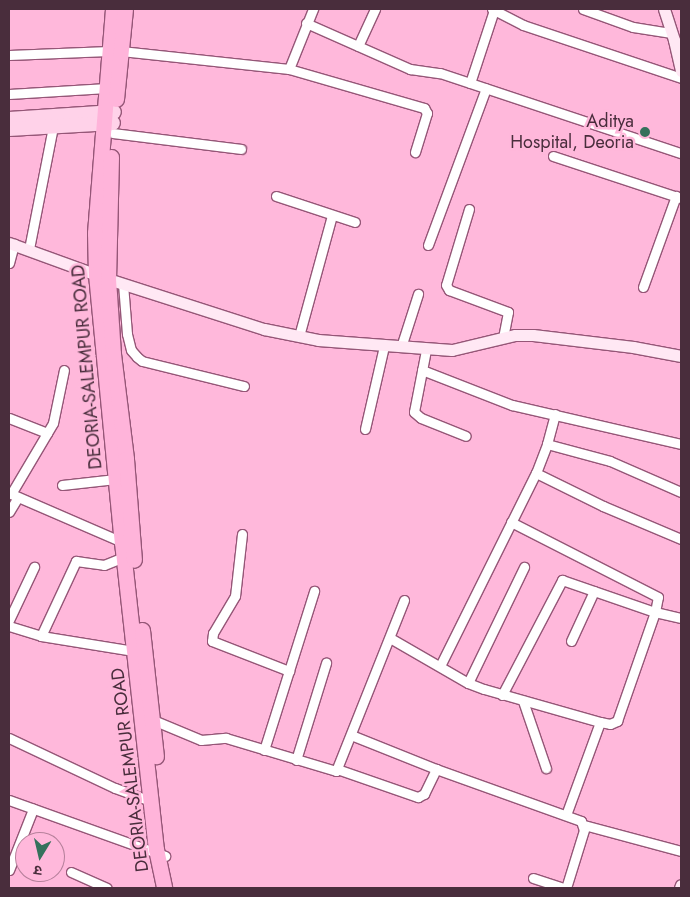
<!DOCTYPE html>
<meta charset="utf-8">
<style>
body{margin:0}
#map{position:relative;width:690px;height:897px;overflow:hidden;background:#ffb8db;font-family:Jost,"Noto Sans Devanagari",sans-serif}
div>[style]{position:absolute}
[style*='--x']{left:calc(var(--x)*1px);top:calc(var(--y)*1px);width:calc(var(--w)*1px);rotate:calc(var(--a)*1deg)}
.roads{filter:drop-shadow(1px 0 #955677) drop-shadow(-1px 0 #955677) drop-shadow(0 1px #955677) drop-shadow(0 -1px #955677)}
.street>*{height:9px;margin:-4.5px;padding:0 4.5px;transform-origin:4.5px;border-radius:4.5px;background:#fff}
.secondary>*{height:11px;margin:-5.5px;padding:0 5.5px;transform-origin:5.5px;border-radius:5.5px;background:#ffe8f4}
.primary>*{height:14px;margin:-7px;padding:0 7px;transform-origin:7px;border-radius:7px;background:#ffd2e9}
.highway>*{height:15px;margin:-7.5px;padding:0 7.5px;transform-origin:7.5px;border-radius:7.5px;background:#ffb4da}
.dots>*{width:14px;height:14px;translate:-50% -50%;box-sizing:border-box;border:2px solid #ffb8db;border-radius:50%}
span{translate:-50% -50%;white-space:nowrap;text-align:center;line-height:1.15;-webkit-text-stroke:5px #ffb8db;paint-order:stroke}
.poi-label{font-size:18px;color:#492d3c}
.right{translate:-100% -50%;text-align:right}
.street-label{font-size:18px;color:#492d3c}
.frame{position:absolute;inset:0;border:10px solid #492d3c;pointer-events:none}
.north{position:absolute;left:15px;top:832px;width:50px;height:50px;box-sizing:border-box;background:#ffb8db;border:1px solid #b6809b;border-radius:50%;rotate:189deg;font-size:14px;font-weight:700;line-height:20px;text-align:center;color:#492d3c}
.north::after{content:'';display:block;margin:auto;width:18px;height:22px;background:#35715c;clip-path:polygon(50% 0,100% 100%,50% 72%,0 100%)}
</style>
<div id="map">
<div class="roads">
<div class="street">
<i style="--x:492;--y:9;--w:35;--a:27"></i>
<i style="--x:523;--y:25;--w:167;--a:18.5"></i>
<i style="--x:583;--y:9;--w:53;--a:19.8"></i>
<i style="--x:633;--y:27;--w:39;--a:9"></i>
<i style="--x:306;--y:23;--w:114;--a:23.9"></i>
<i style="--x:410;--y:69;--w:30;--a:8"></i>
<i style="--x:440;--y:73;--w:254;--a:18.4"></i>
<i style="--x:358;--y:46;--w:41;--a:-65.3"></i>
<i style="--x:121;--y:51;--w:169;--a:6.1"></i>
<i style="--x:289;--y:69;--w:141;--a:16.1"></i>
<i style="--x:424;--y:108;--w:6;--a:59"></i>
<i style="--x:427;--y:113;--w:41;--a:107.1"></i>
<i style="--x:9;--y:55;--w:100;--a:-2.3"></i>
<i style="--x:289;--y:69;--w:65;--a:-68.2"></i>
<i style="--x:470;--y:83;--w:77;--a:-71.8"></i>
<i style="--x:9;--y:94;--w:98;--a:-3.5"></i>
<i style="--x:113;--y:133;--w:129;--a:7.1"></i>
<i style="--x:553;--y:156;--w:135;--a:18.2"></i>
<i style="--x:276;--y:196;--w:83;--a:18.2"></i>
<i style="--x:469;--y:209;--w:79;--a:106.8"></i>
<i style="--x:446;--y:285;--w:6;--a:59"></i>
<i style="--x:449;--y:290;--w:63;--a:20.4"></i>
<i style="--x:508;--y:312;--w:26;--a:101"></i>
<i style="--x:428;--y:245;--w:167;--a:-69.7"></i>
<i style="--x:29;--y:249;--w:129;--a:-78.9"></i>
<i style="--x:9;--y:263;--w:20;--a:-75"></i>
<i style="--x:123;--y:284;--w:50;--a:85.4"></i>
<i style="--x:127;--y:334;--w:16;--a:76"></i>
<i style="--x:131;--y:350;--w:9;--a:49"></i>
<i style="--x:137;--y:357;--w:6;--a:39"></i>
<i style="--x:142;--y:361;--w:105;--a:13.8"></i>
<i style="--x:643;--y:287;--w:97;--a:-70.1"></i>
<i style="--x:299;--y:336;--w:125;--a:-74.7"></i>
<i style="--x:401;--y:347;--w:56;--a:-72.2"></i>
<i style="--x:426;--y:350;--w:63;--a:101"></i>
<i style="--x:414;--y:412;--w:9;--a:41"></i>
<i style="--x:421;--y:418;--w:48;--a:21.8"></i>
<i style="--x:422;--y:370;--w:97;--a:21.3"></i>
<i style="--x:512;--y:405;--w:173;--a:13"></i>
<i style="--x:9;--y:418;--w:41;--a:21.5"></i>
<i style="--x:365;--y:429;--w:85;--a:-77.1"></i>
<i style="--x:547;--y:444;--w:65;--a:15.1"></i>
<i style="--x:610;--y:461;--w:77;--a:23.6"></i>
<i style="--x:536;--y:473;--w:75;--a:26.2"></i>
<i style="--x:603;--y:506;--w:85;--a:22.9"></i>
<i style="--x:62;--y:485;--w:54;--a:-6.3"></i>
<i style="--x:9;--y:493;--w:123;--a:23.4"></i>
<i style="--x:11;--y:494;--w:82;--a:-59.4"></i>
<i style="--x:53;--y:423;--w:54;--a:-78.3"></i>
<i style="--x:9;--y:512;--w:17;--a:-59"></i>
<i style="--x:242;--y:534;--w:62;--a:96.4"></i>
<i style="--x:235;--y:596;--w:43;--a:120.7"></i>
<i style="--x:213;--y:633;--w:8;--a:97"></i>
<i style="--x:212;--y:641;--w:83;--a:21.3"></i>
<i style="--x:9;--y:620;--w:59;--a:-64.7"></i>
<i style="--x:9;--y:626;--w:34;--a:17"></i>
<i style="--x:41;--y:636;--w:94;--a:9.2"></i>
<i style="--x:41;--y:636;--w:83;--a:-65"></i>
<i style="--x:76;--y:561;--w:28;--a:8"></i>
<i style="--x:104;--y:565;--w:22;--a:-22"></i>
<i style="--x:390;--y:638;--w:90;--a:30"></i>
<i style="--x:468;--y:683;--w:17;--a:21"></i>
<i style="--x:484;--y:689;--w:121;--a:15.9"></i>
<i style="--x:600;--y:722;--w:10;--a:11"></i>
<i style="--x:610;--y:724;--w:8;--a:-23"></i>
<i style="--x:617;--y:721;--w:115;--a:-70.8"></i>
<i style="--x:655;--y:612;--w:15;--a:-79"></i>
<i style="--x:658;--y:597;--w:165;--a:-153"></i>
<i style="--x:571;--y:641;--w:55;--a:-65.3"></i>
<i style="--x:440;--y:666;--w:216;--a:-63.6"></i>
<i style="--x:536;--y:473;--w:31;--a:-69"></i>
<i style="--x:547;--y:444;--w:31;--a:-75"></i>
<i style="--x:468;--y:683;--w:129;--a:-64.2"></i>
<i style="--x:502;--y:695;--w:130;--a:-62.4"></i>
<i style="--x:562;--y:580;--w:98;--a:19"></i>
<i style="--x:655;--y:612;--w:27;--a:13"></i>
<i style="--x:523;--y:701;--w:71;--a:71.1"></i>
<i style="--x:153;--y:720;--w:52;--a:22.6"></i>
<i style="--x:201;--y:740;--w:25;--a:-5"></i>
<i style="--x:226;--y:738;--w:115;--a:16.7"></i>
<i style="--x:336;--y:771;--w:184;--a:-68.3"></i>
<i style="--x:351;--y:735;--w:92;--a:21.8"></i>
<i style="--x:436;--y:769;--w:154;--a:19.7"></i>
<i style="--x:581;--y:821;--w:9;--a:72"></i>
<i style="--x:584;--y:830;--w:61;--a:107.2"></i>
<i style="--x:9;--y:738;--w:117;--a:25.3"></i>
<i style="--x:115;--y:788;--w:38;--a:20"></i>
<i style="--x:264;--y:750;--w:167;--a:-72.5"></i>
<i style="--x:296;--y:760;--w:102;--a:-72.8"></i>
<i style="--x:337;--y:769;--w:86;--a:19.1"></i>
<i style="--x:418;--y:797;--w:7;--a:-27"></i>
<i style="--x:424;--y:794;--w:28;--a:-64"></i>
<i style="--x:9;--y:800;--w:166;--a:19.7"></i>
<i style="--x:566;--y:815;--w:99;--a:-69.9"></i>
<i style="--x:584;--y:825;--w:100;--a:15"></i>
<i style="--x:9;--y:870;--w:66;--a:-68.5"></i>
<i style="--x:71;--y:872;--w:39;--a:24"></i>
<i style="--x:533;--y:878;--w:33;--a:18"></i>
</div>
<div class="secondary">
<i style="--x:664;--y:9;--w:33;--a:72"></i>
<i style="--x:674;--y:40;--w:32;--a:77"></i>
<i style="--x:9;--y:243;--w:105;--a:20"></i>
<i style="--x:108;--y:279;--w:164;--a:17.8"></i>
<i style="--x:264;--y:329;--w:55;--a:11.5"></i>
<i style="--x:318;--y:340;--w:134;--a:4.3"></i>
<i style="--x:452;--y:350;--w:65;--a:-13.4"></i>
<i style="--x:515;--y:335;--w:18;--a:0"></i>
<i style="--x:533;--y:335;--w:101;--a:6.8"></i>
<i style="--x:633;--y:347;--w:49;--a:10.6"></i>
<i style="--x:680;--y:888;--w:3;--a:-72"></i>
</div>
<div class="primary">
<i style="--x:9;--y:119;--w:105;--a:-3.8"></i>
<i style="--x:9;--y:129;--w:104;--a:-3.3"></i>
</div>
<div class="highway">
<i style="--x:113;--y:9;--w:225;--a:94.6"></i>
<i style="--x:95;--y:233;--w:41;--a:88.6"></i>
<i style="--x:96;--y:274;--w:269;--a:84.5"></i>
<i style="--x:122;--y:542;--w:309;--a:83.7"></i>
<i style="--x:156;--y:849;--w:40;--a:78"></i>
<i style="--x:116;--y:99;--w:90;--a:-84.3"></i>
<i style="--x:111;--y:157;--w:122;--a:91.4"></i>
<i style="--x:108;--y:279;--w:75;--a:86.2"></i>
<i style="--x:113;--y:354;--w:106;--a:82.9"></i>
<i style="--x:126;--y:459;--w:101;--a:85.5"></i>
<i style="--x:142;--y:630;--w:127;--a:83.7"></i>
</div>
</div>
<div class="dots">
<i style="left:645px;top:132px;background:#35715c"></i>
</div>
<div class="poi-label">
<span class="right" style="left:634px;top:132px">Aditya<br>Hospital, Deoria</span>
</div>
<div class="street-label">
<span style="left:87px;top:367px;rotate:-95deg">DEORIA-SALEMPUR ROAD</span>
<span style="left:130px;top:770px;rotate:-97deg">DEORIA-SALEMPUR ROAD</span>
</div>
<div class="frame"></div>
<div class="north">उ</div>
</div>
